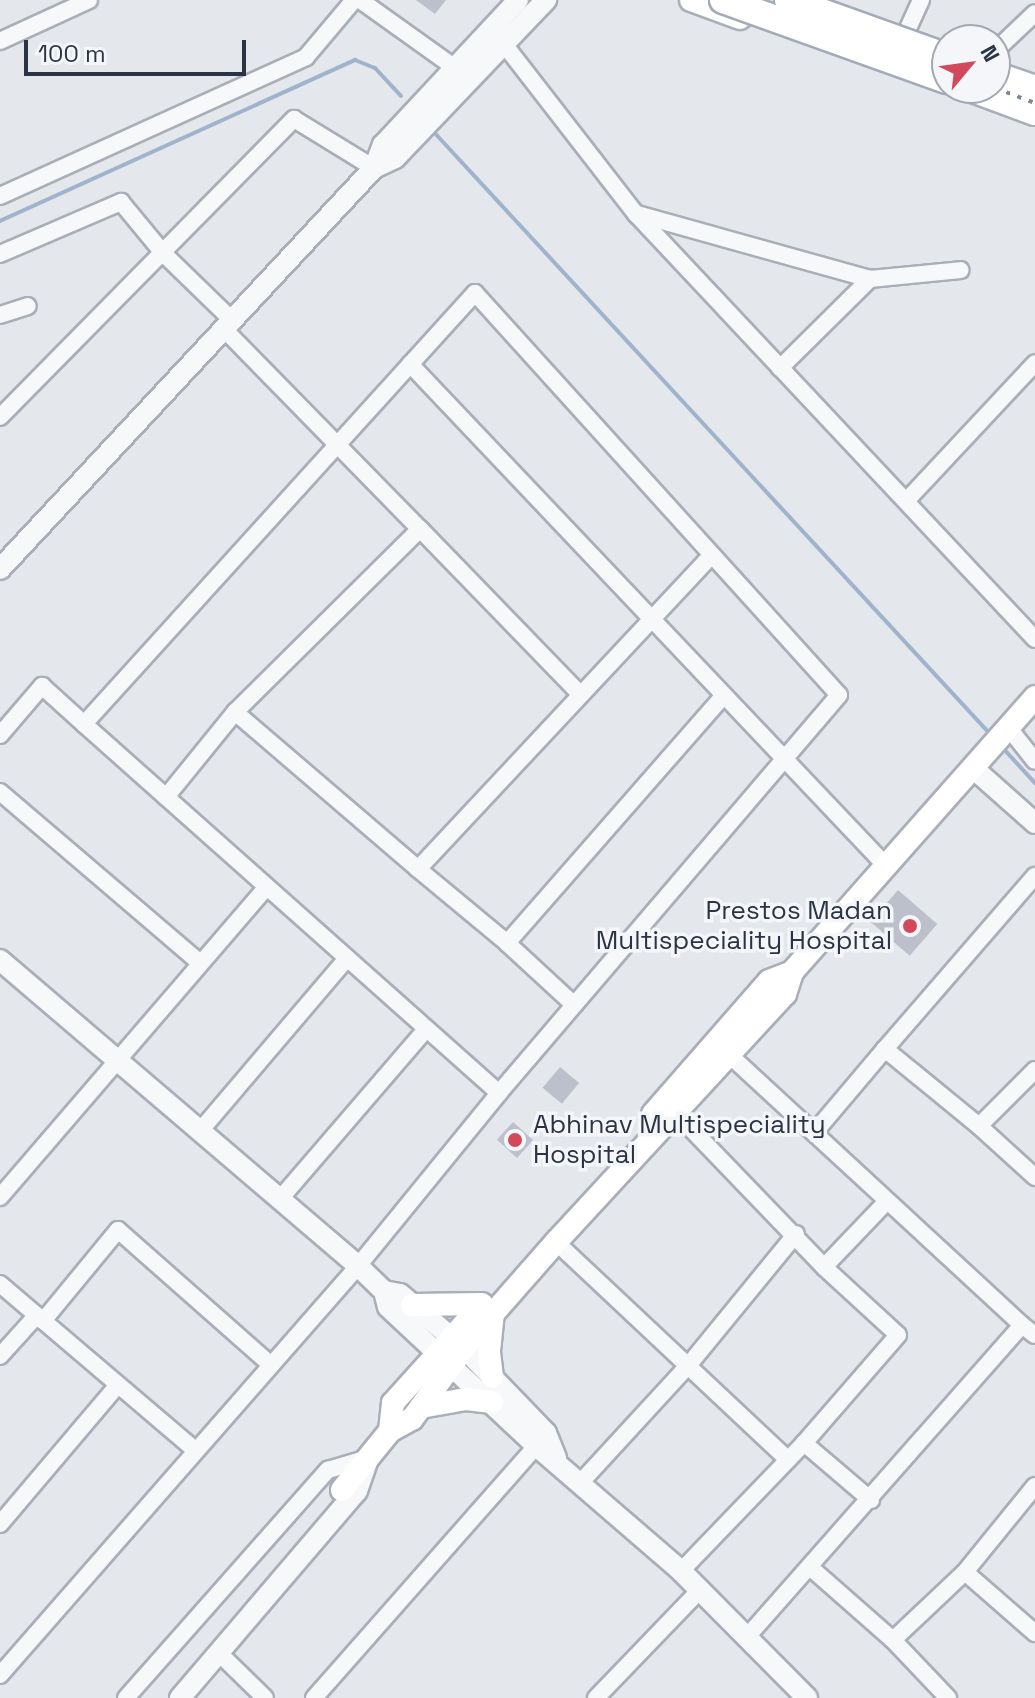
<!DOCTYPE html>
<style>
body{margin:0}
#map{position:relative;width:1035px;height:1698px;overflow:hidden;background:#e4e7ec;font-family:"Space Grotesk",sans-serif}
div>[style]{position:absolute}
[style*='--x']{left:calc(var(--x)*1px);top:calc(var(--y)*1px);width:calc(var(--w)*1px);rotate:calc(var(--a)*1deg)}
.stream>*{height:4px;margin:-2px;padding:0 2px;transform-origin:2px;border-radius:2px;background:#9fb4cc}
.building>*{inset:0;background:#bbc0ca;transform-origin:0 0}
.roads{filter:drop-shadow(2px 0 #a9aeb7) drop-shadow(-2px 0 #a9aeb7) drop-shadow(0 2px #a9aeb7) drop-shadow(0 -2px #a9aeb7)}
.minor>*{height:16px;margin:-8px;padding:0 8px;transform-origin:8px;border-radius:8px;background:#f7f8fa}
.tertiary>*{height:20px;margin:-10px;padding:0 10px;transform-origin:10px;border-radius:10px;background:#f7f8fa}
.secondary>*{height:22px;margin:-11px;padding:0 11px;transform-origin:11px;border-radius:11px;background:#fff}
.primary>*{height:26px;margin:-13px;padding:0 13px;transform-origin:13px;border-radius:13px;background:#fff}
.rail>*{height:4px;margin-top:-2px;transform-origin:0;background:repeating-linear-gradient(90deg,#7d8696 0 4px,transparent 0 12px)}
.bridges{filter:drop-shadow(2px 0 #a3abb8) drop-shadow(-2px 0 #a3abb8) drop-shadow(0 2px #a3abb8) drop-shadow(0 -2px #a3abb8)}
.primary-bridge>*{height:26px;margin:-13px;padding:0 13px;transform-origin:13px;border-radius:13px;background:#fff}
.dots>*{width:22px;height:22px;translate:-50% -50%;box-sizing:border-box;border:4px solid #f4f6f9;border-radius:50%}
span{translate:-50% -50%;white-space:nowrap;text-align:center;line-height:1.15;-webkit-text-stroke:7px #f4f6f9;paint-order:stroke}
.poi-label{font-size:26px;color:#2b3445}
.right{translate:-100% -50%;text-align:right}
.left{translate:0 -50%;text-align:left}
.north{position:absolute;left:931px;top:24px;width:80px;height:80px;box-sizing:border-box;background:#f4f6f9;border:2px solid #a4a8b1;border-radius:50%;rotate:61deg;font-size:22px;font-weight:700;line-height:32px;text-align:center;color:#2b3445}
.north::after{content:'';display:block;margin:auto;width:28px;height:36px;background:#d1495b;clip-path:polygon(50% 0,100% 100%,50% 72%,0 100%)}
.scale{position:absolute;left:24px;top:40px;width:222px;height:36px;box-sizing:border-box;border:4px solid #2b3445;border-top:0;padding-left:10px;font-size:24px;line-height:28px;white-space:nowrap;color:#2b3445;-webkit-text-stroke:6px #f4f6f9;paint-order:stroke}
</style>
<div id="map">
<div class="stream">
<i style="--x:431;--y:129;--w:825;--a:47.26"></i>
<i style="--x:0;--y:221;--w:390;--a:-24.4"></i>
<i style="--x:355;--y:60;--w:22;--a:22"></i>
<i style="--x:375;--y:68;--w:38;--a:47"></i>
<i style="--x:1000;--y:745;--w:52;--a:47.4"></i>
</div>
<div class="building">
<i style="clip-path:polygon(416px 0,446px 0,435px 14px)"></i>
<i style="left:898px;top:890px;width:52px;height:42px;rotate:41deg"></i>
<i style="left:560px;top:1067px;width:25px;height:27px;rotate:40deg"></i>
<i style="left:513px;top:1122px;width:27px;height:24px;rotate:42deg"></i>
</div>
<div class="roads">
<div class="minor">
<i style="--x:360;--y:0;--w:115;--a:35.5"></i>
<i style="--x:497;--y:35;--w:227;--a:52.2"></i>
<i style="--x:636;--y:214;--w:583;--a:46.81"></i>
<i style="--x:0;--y:41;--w:98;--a:-24.7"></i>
<i style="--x:900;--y:46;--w:51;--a:-65.5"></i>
<i style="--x:995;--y:51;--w:55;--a:-43.5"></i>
<i style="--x:0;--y:196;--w:336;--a:-24.4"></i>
<i style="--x:306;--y:57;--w:75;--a:-49.9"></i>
<i style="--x:637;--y:214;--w:242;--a:15.6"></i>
<i style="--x:870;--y:279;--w:91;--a:-5.6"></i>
<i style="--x:0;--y:254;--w:132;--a:-23.3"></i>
<i style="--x:121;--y:202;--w:66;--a:50.5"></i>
<i style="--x:163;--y:253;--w:96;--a:44.2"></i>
<i style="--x:475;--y:293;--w:542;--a:47.84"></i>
<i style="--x:839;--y:695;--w:523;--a:130.51"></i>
<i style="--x:499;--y:1093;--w:555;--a:-138.36"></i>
<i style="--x:84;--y:724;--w:582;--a:-47.79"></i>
<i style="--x:0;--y:315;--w:29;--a:-18"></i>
<i style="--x:224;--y:329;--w:280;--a:45.6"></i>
<i style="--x:410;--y:364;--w:692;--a:46.52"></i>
<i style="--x:780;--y:368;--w:127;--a:-44.7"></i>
<i style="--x:0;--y:417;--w:419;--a:-45.4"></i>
<i style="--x:294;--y:119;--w:94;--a:31.5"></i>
<i style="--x:907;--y:500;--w:187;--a:-46.9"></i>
<i style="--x:580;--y:694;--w:230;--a:-134.1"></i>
<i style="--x:420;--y:529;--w:260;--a:135.3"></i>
<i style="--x:235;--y:712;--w:241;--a:40.6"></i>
<i style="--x:418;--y:869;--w:430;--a:-46.9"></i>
<i style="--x:1008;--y:727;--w:43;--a:51.5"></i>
<i style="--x:0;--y:735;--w:65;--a:-49.4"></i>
<i style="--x:42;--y:686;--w:57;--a:42.1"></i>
<i style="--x:0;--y:792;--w:263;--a:40.5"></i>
<i style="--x:166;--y:797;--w:109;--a:-50.9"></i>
<i style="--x:418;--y:869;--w:116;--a:39.7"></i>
<i style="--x:507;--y:943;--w:327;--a:-48.8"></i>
<i style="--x:507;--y:943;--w:88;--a:42.7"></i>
<i style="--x:723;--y:1049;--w:407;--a:42.7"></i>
<i style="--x:1022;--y:1325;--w:416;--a:131.4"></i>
<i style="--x:1035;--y:1070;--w:79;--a:135"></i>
<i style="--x:979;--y:1126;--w:76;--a:42.3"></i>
<i style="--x:674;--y:1111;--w:216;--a:46.1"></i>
<i style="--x:824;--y:1267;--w:100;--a:42.6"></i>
<i style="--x:898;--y:1335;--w:143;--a:131"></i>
<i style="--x:804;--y:1443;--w:88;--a:40.4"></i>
<i style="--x:979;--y:1126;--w:122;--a:-140.7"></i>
<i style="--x:885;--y:1049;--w:229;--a:-49.1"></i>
<i style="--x:200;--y:1131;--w:227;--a:-49.6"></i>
<i style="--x:814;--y:1133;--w:110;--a:-49.8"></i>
<i style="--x:0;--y:1197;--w:409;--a:-49.3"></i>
<i style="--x:280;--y:1199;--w:224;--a:-49.3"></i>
<i style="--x:556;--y:1242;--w:318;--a:43.2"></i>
<i style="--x:824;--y:1267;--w:91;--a:-46.3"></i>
<i style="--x:0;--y:1284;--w:257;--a:40.4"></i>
<i style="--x:43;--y:1321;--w:118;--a:-50.5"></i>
<i style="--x:118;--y:1230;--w:204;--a:41.4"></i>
<i style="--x:1022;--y:1325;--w:16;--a:38"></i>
<i style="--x:0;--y:1356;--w:55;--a:-47.9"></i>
<i style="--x:582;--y:1481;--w:155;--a:-47.4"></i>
<i style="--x:687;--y:1367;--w:172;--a:-50.7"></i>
<i style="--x:0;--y:1524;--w:182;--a:-49.7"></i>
<i style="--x:811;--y:1568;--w:109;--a:41.3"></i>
<i style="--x:893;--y:1640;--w:99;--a:-43.4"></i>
<i style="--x:965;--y:1572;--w:111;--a:-50.9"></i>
<i style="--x:681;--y:1571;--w:178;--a:-46.1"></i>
<i style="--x:965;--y:1572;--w:93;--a:41.1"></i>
<i style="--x:893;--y:1640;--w:80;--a:46.5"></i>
<i style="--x:219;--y:1653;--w:64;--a:44.4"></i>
<i style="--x:0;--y:1675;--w:544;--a:-48.8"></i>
<i style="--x:358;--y:1266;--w:223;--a:-50.8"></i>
<i style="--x:126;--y:1698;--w:305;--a:-48.5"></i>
<i style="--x:328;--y:1470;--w:42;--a:-16.7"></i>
<i style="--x:314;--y:1698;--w:346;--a:-48.6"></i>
<i style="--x:596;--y:1698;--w:149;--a:-46.1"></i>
</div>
<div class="tertiary">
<i style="--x:374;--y:168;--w:25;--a:-69"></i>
<i style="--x:383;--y:145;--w:198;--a:-47"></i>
<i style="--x:0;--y:569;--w:548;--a:-47"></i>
<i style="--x:374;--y:168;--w:23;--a:-25"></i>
<i style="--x:395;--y:158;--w:219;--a:-46.3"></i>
<i style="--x:973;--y:768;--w:83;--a:41.6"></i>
<i style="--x:0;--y:960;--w:471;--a:40.5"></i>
<i style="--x:358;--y:1266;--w:36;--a:44"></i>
<i style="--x:384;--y:1291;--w:16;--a:76"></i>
<i style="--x:388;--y:1307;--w:209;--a:43.1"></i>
<i style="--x:541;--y:1450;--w:185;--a:40.8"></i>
<i style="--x:681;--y:1571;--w:179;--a:45.2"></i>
<i style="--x:384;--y:1291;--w:16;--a:11"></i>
<i style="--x:400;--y:1294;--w:84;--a:40.2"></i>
<i style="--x:464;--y:1348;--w:118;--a:46"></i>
<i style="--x:546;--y:1433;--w:27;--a:68"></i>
<i style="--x:180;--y:1698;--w:272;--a:-49.5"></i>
<i style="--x:357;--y:1491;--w:31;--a:-71"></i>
</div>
<div class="secondary">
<i style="--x:691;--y:0;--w:52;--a:20.2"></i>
<i style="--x:653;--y:1114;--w:176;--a:-48.9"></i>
<i style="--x:769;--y:981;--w:25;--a:-21"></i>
<i style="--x:412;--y:1305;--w:70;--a:-0.8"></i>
<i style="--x:492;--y:1377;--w:26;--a:-97"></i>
<i style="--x:489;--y:1351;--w:37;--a:-84"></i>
<i style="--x:421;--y:1407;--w:46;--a:-10.1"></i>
<i style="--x:466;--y:1399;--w:26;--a:7"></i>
<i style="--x:390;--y:1431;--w:28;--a:-84"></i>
<i style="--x:393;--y:1403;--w:122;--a:-48"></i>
<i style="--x:342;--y:1490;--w:76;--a:-50.9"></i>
<i style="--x:390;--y:1431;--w:25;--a:-29"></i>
<i style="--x:412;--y:1419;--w:97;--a:-53.8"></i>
<i style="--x:469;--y:1341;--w:132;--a:-48.7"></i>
<i style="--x:556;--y:1242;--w:338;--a:-47.3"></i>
<i style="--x:785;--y:994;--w:23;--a:-72"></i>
<i style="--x:792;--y:972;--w:367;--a:-48.5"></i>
</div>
<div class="primary">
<i style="--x:995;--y:75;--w:42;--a:19.3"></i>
<i style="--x:970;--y:88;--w:69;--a:20.3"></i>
</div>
</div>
<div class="rail">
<i style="--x:742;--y:0;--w:217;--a:18.9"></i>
<i style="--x:995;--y:88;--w:43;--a:20.6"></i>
</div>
<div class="bridges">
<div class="primary-bridge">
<i style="--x:723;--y:0;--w:238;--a:19.7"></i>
<i style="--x:788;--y:0;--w:169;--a:19.7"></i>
</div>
</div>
<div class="dots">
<i style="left:910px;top:926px;background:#d1495b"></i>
<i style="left:515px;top:1140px;background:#d1495b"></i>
</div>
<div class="poi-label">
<span class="right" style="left:892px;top:926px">Prestos Madan<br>Multispeciality Hospital</span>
<span class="left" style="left:533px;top:1140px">Abhinav Multispeciality<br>Hospital</span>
</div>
<div class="north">N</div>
<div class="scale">100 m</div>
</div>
